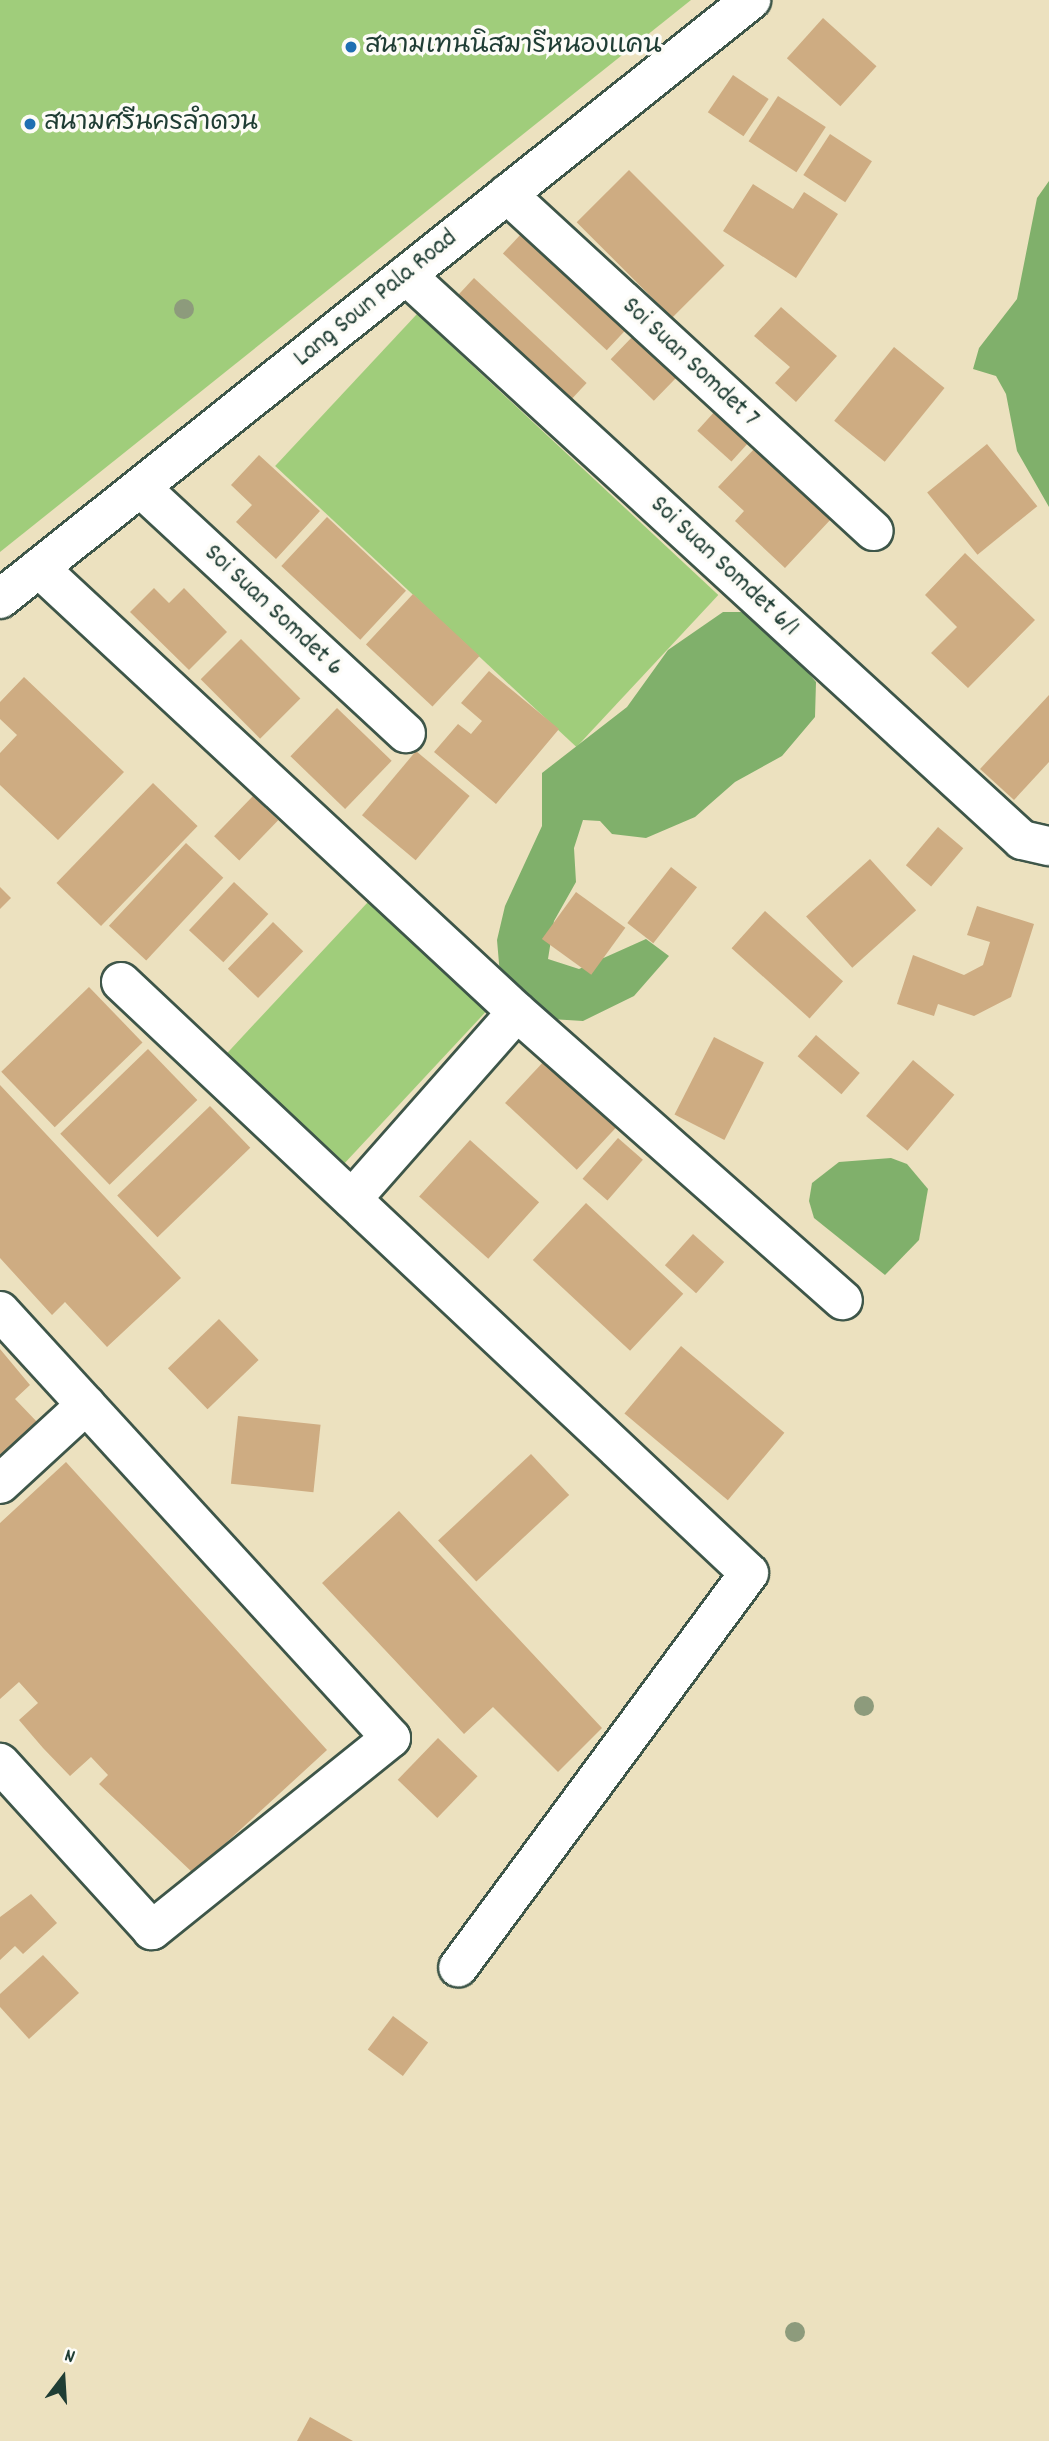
<!DOCTYPE html>
<meta charset="utf-8">
<style>
body{margin:0}
#map{position:relative;width:1049px;height:2441px;overflow:hidden;background:#ece1bf;font-family:Dekko,"Playpen Sans Thai",sans-serif}
div>[style]{position:absolute}
[style*='--x']{left:calc(var(--x)*1px);top:calc(var(--y)*1px);width:calc(var(--w)*1px);rotate:calc(var(--a)*1deg)}
.green>*{inset:0;background:#a0cd7b;transform-origin:0 0}
.forest>*{inset:0;background:#80b06b}
.building>*{inset:0;background:#ceac82;transform-origin:0 0}
.roads{filter:drop-shadow(2px 0 #3e5649) drop-shadow(-2px 0 #3e5649) drop-shadow(0 2px #3e5649) drop-shadow(0 -2px #3e5649)}
.minor>*{height:38px;margin:-19px;padding:0 19px;transform-origin:19px;border-radius:19px;background:#fff}
.trees>*{width:20px;height:20px;margin:-10px;border-radius:50%;background:#8d9b7c}
.dots>*{width:19px;height:19px;translate:-50% -50%;box-sizing:border-box;border:4px solid #fdfcf7;border-radius:50%}
span{translate:-50% -50%;white-space:nowrap;text-align:center;line-height:1.15;-webkit-text-stroke:7px #fdfcf7;paint-order:stroke}
.poi-label{font-size:26px;color:#1f3d34}
.left{translate:0 -50%;text-align:left}
.street-label{font-size:26px;color:#1f3d34}
.north{position:absolute;left:28px;top:2343px;width:70px;height:70px;-webkit-text-stroke:5px #fdfcf7;paint-order:stroke;rotate:17deg;font-size:19px;font-weight:700;line-height:28px;text-align:center;color:#1f3d34}
.north::after{content:'';display:block;margin:auto;width:24px;height:32px;background:#1f3d34;clip-path:polygon(50% 0,100% 100%,50% 72%,0 100%)}
</style>
<div id="map">
<div class="green">
<i style="clip-path:polygon(0 0,691px 0,0 552px)"></i>
<i style="left:417px;top:314px;width:412px;height:208px;rotate:43deg"></i>
<i style="left:368px;top:902px;width:161px;height:207px;rotate:43deg"></i>
</div>
<div class="forest">
<i style="clip-path:polygon(1049px 181px,1049px 507px,1017px 451px,1006px 394px,996px 376px,973px 369px,979px 348px,1017px 299px,1037px 198px)"></i>
<i style="clip-path:polygon(723px 612px,741px 612px,772px 630px,816px 682px,815px 717px,782px 756px,735px 782px,695px 817px,646px 838px,612px 834px,600px 821px,583px 820px,574px 848px,576px 882px,554px 921px,548px 959px,579px 969px,646px 939px,669px 956px,634px 996px,583px 1021px,535px 1018px,500px 975px,497px 940px,505px 906px,542px 826px,542px 773px,627px 707px,668px 650px)"></i>
<i style="clip-path:polygon(891px 1158px,907px 1164px,928px 1189px,919px 1240px,885px 1275px,814px 1218px,809px 1201px,812px 1183px,839px 1162px)"></i>
</div>
<div class="building">
<i style="left:823px;top:18px;width:72px;height:54px;rotate:42deg"></i>
<i style="left:733px;top:75px;width:43px;height:45px;rotate:34deg"></i>
<i style="left:778px;top:96px;width:57px;height:54px;rotate:33deg"></i>
<i style="left:830px;top:134px;width:50px;height:49px;rotate:33deg"></i>
<i style="left:629px;top:170px;width:135px;height:74px;rotate:45deg"></i>
<i style="clip-path:polygon(753px 184px,793px 209px,804px 192px,838px 214px,796px 278px,723px 231px)"></i>
<i style="left:522px;top:233px;width:142px;height:28px;rotate:43deg"></i>
<i style="left:474px;top:278px;width:154px;height:26px;rotate:43deg"></i>
<i style="clip-path:polygon(781px 307px,837px 356px,796px 402px,775px 383px,790px 367px,754px 336px)"></i>
<i style="left:635px;top:334px;width:60px;height:35px;rotate:44deg"></i>
<i style="left:894px;top:347px;width:65px;height:95px;rotate:39deg"></i>
<i style="left:716px;top:410px;width:46px;height:28px;rotate:42deg"></i>
<i style="left:987px;top:444px;width:80px;height:77px;rotate:51deg"></i>
<i style="clip-path:polygon(756px 447px,832px 518px,785px 568px,735px 521px,744px 511px,718px 487px)"></i>
<i style="clip-path:polygon(259px 455px,320px 511px,276px 559px,236px 522px,252px 505px,231px 485px)"></i>
<i style="left:327px;top:517px;width:108px;height:67px;rotate:43deg"></i>
<i style="clip-path:polygon(965px 553px,1035px 620px,968px 688px,931px 653px,957px 627px,925px 595px)"></i>
<i style="clip-path:polygon(154px 588px,169px 603px,184px 588px,227px 632px,189px 670px,130px 612px)"></i>
<i style="left:413px;top:594px;width:91px;height:69px;rotate:43deg"></i>
<i style="left:241px;top:639px;width:84px;height:57px;rotate:45deg"></i>
<i style="clip-path:polygon(489px 671px,559px 729px,496px 804px,434px 752px,458px 724px,471px 734px,482px 721px,461px 703px)"></i>
<i style="clip-path:polygon(24px 677px,124px 772px,58px 840px,0 785px,0 753px,17px 735px,0 719px,0 702px)"></i>
<i style="clip-path:polygon(1049px 695px,1049px 762px,1014px 800px,980px 769px)"></i>
<i style="left:337px;top:708px;width:76px;height:67px;rotate:44deg"></i>
<i style="left:416px;top:751px;width:70px;height:84px;rotate:40deg"></i>
<i style="left:153px;top:783px;width:62px;height:139px;rotate:44deg"></i>
<i style="left:253px;top:796px;width:35px;height:56px;rotate:44deg"></i>
<i style="left:938px;top:827px;width:33px;height:50px;rotate:40deg"></i>
<i style="left:186px;top:843px;width:51px;height:113px;rotate:43deg"></i>
<i style="left:870px;top:859px;width:69px;height:86px;rotate:48deg"></i>
<i style="left:671px;top:867px;width:33px;height:71px;rotate:38deg"></i>
<i style="left:234px;top:882px;width:47px;height:66px;rotate:43deg"></i>
<i style="clip-path:polygon(0 887px,11px 898px,0 909px)"></i>
<i style="left:576px;top:892px;width:61px;height:58px;rotate:36deg"></i>
<i style="clip-path:polygon(977px 906px,1034px 924px,1011px 997px,974px 1016px,938px 1004px,934px 1016px,897px 1004px,913px 955px,964px 975px,983px 965px,990px 942px,967px 935px)"></i>
<i style="left:765px;top:911px;width:105px;height:50px;rotate:42deg"></i>
<i style="left:273px;top:922px;width:42px;height:65px;rotate:44deg"></i>
<i style="left:89px;top:987px;width:77px;height:122px;rotate:46deg"></i>
<i style="left:816px;top:1035px;width:58px;height:28px;rotate:41deg"></i>
<i style="left:714px;top:1037px;width:56px;height:87px;rotate:27deg"></i>
<i style="left:148px;top:1049px;width:71px;height:122px;rotate:46deg"></i>
<i style="left:546px;top:1059px;width:98px;height:60px;rotate:43deg"></i>
<i style="left:913px;top:1060px;width:54px;height:73px;rotate:40deg"></i>
<i style="clip-path:polygon(0 1085px,181px 1278px,107px 1347px,65px 1302px,52px 1315px,0 1258px)"></i>
<i style="left:210px;top:1106px;width:58px;height:129px;rotate:46deg"></i>
<i style="left:618px;top:1138px;width:33px;height:54px;rotate:41deg"></i>
<i style="left:470px;top:1140px;width:93px;height:76px;rotate:42deg"></i>
<i style="left:586px;top:1203px;width:133px;height:78px;rotate:43deg"></i>
<i style="left:693px;top:1234px;width:42px;height:42px;rotate:42deg"></i>
<i style="left:219px;top:1319px;width:57px;height:71px;rotate:46deg"></i>
<i style="left:681px;top:1346px;width:135px;height:88px;rotate:40deg"></i>
<i style="clip-path:polygon(0 1349px,30px 1385px,15px 1399px,39px 1424px,0 1460px)"></i>
<i style="left:238px;top:1416px;width:83px;height:68px;rotate:6deg"></i>
<i style="left:531px;top:1454px;width:56px;height:127px;rotate:47deg"></i>
<i style="clip-path:polygon(66px 1462px,327px 1750px,193px 1873px,99px 1784px,108px 1775px,91px 1757px,70px 1776px,43px 1748px,19px 1720px,38px 1703px,19px 1682px,0 1699px,0 1523px)"></i>
<i style="clip-path:polygon(399px 1511px,602px 1728px,558px 1772px,493px 1707px,464px 1734px,322px 1583px)"></i>
<i style="left:438px;top:1738px;width:55px;height:58px;rotate:44deg"></i>
<i style="clip-path:polygon(31px 1894px,57px 1923px,23px 1954px,15px 1946px,0 1960px,0 1917px)"></i>
<i style="clip-path:polygon(43px 1955px,79px 1993px,29px 2039px,0 2007px,0 1994px)"></i>
<i style="left:393px;top:2016px;width:44px;height:42px;rotate:37deg"></i>
<i style="clip-path:polygon(310px 2417px,353px 2441px,297px 2441px)"></i>
</div>
<div class="roads">
<div class="minor">
<i style="--x:507;--y:194;--w:498;--a:42.6"></i>
<i style="--x:406;--y:275;--w:836;--a:42.53"></i>
<i style="--x:1022;--y:840;--w:28;--a:13"></i>
<i style="--x:141;--y:488;--w:361;--a:42.8"></i>
<i style="--x:39;--y:568;--w:652;--a:42.89"></i>
<i style="--x:517;--y:1012;--w:435;--a:41.5"></i>
<i style="--x:0;--y:599;--w:961;--a:-38.58"></i>
<i style="--x:121;--y:982;--w:862;--a:43.26"></i>
<i style="--x:749;--y:1573;--w:490;--a:126.4"></i>
<i style="--x:352;--y:1199;--w:249;--a:-48.6"></i>
<i style="--x:0;--y:1311;--w:579;--a:47.52"></i>
<i style="--x:391;--y:1738;--w:307;--a:141.2"></i>
<i style="--x:152;--y:1930;--w:226;--a:-132.3"></i>
<i style="--x:0;--y:1484;--w:117;--a:-42.6"></i>
</div>
</div>
<div class="trees">
<i style="left:184px;top:309px"></i>
<i style="left:864px;top:1706px"></i>
<i style="left:795px;top:2332px"></i>
</div>
<div class="dots">
<i style="left:351px;top:47px;background:#1f6fb2"></i>
<i style="left:30px;top:124px;background:#1f6fb2"></i>
</div>
<div class="poi-label">
<span class="left" style="left:365px;top:47px">สนามเทนนิสมารีหนองแคน</span>
<span class="left" style="left:44px;top:124px">สนามศรีนครลำดวน</span>
</div>
<div class="street-label">
<span style="left:376px;top:299px;rotate:-39deg">Lang Soun Pala Road</span>
<span style="left:690px;top:363px;rotate:43deg">Soi Suan Somdet 7</span>
<span style="left:724px;top:567px;rotate:43deg">Soi Suan Somdet 6/1</span>
<span style="left:273px;top:611px;rotate:43deg">Soi Suan Somdet 6</span>
</div>
<div class="north">N</div>
</div>
